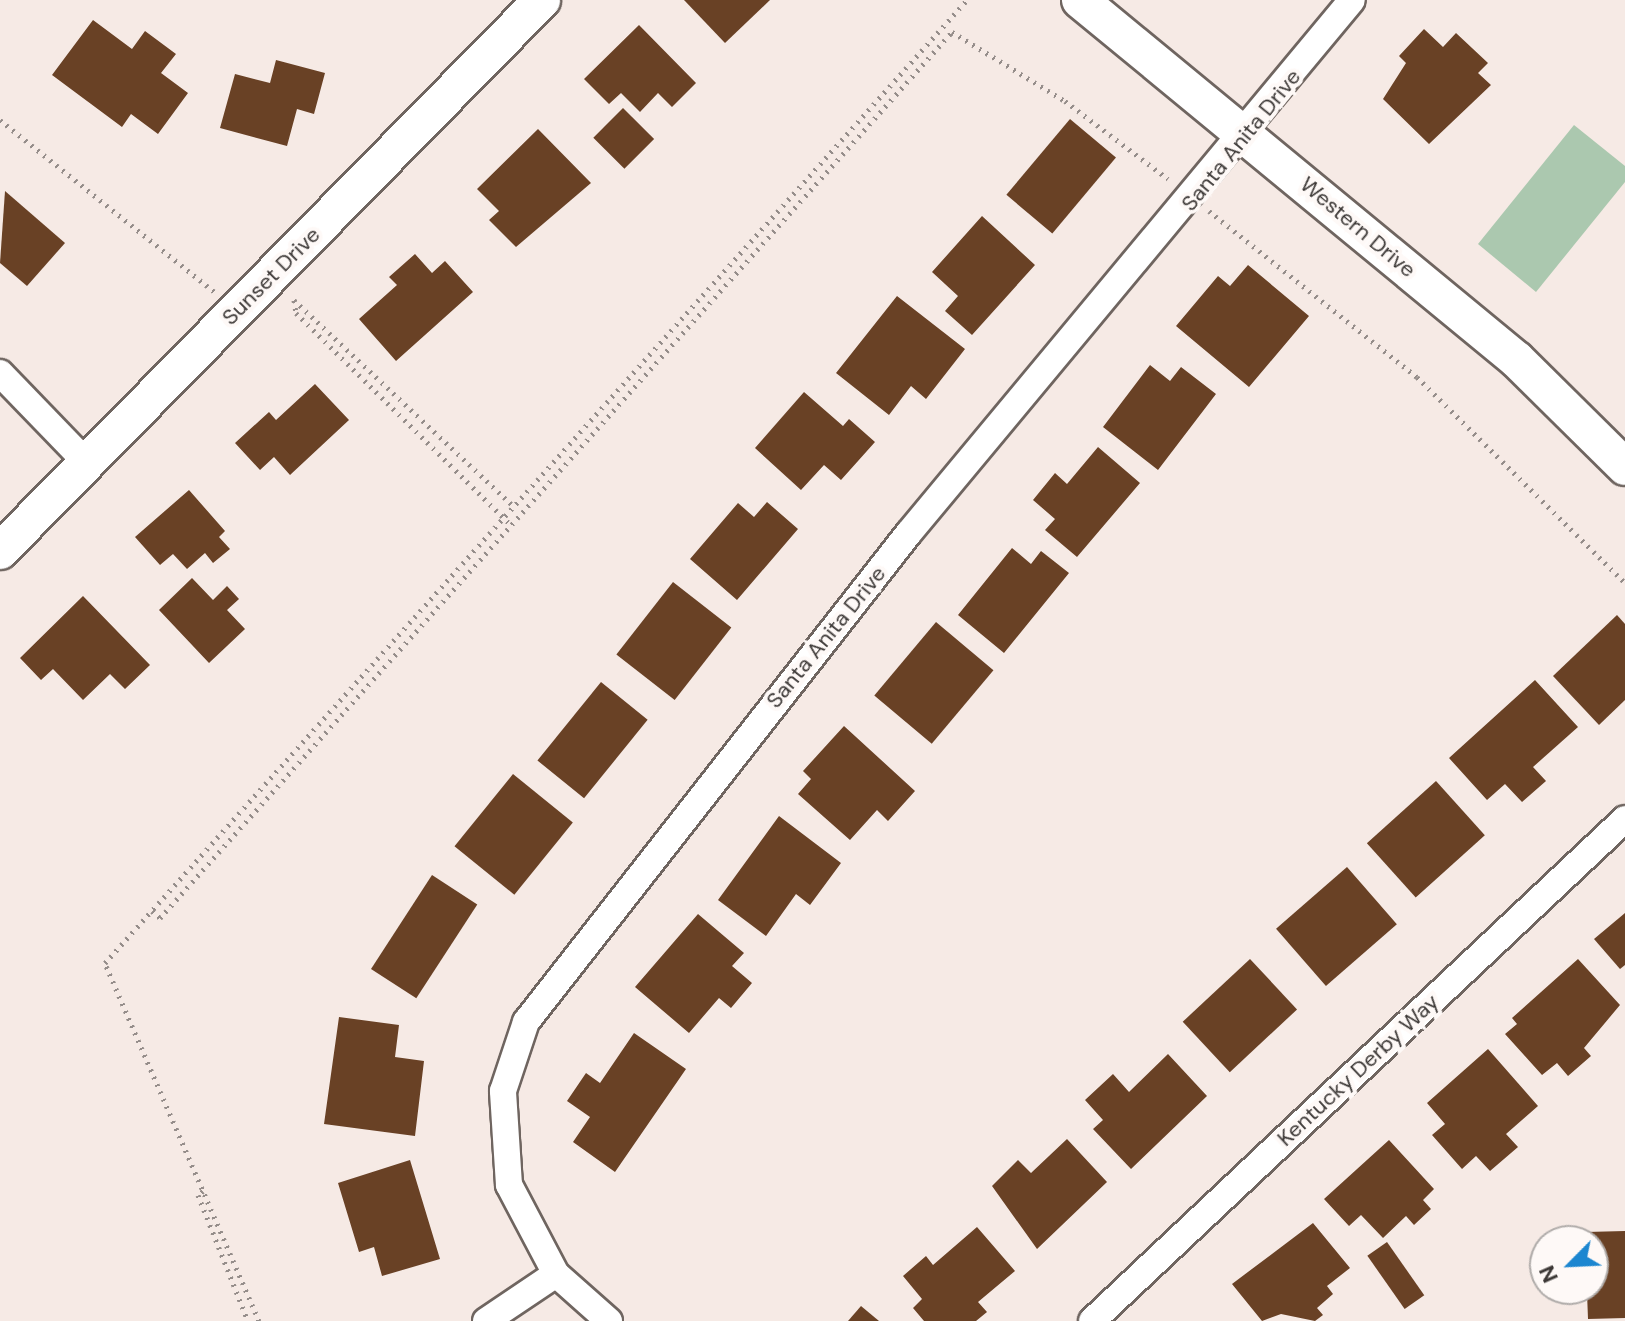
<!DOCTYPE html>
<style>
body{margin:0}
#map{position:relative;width:1625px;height:1321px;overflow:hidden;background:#f6eae5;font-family:"DM Sans",sans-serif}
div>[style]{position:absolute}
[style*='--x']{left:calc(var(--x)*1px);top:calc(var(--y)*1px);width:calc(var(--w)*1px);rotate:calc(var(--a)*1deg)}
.green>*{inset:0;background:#abc8af}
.building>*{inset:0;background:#694125;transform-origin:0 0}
.path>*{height:5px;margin-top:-2.5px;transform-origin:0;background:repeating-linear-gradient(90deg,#958d8a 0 2px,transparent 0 8px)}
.roads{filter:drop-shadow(2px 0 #6f6560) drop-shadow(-2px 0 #6f6560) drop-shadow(0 2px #6f6560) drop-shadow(0 -2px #6f6560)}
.street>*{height:26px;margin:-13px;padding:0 13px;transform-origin:13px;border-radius:13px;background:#fff}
.secondary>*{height:36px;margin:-18px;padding:0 18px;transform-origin:18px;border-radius:18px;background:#fff}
span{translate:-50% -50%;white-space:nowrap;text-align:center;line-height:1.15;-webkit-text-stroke:8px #fef9f7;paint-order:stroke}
.street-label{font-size:22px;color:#3c3836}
.north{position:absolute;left:1529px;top:1225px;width:80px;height:80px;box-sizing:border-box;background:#fef9f7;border:2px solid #b0acaa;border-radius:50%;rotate:246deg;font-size:22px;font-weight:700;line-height:32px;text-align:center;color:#3c3836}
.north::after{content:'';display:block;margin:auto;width:28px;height:36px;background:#1c86d0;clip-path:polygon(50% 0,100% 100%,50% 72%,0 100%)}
</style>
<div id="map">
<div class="green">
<i style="clip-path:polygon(1574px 125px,1625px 166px,1625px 182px,1536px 292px,1478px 244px)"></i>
</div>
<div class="building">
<i style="clip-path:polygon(684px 0,770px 0,725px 43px)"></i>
<i style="clip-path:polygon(93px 20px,132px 49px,145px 31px,176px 54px,161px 73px,188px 93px,158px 134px,131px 114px,122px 127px,52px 75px)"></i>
<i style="clip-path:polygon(639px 25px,696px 83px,672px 107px,658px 93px,640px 112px,621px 93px,609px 104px,584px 79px)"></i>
<i style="clip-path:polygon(1424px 29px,1443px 47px,1456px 33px,1488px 63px,1478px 73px,1491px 85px,1429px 144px,1383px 99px,1406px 63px,1399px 56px)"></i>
<i style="clip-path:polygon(276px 60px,325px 73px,314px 114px,297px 109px,287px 146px,220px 128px,235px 74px,270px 83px)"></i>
<i style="left:623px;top:108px;width:44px;height:42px;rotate:45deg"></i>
<i style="left:1070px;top:119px;width:60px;height:99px;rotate:40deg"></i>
<i style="clip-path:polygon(538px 129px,591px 183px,516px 247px,489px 220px,499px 211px,477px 189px)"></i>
<i style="clip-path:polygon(5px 191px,65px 243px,27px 286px,0 263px)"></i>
<i style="clip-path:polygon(982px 216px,1035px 265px,972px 335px,945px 311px,958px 296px,932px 272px)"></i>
<i style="clip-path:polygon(415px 254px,432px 273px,445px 261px,473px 292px,396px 361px,359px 319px,397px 285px,389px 277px)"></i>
<i style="clip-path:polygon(1248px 265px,1309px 316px,1249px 387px,1176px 326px,1218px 276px,1230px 286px)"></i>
<i style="clip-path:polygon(897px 296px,965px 349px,926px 399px,911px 386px,889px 415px,836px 373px)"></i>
<i style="clip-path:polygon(1150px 365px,1170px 381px,1181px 367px,1216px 394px,1158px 470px,1103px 427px)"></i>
<i style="clip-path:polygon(315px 384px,349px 420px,290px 475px,274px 457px,260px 470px,235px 443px,269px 412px,276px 420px)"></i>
<i style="clip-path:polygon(804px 392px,843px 426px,849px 419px,875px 442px,841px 480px,824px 465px,801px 490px,755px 448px)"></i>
<i style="clip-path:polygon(1098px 447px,1140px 483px,1077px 557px,1045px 530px,1055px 519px,1033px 500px,1055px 473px,1067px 484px)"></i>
<i style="clip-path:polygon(189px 490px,225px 531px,219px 537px,230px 549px,213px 563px,205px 553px,187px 569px,173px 554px,160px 565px,135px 537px)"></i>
<i style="clip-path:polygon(767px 502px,798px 529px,737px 600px,690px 559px,738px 503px,754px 517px)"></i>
<i style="clip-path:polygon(1012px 548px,1031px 564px,1041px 551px,1069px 573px,1004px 653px,958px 615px)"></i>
<i style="clip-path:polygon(192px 578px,213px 600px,227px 586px,239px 599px,227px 610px,245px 629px,209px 663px,159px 610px)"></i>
<i style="left:673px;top:582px;width:74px;height:92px;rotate:38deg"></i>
<i style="clip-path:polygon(83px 596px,150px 665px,125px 689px,110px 674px,83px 700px,53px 669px,41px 680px,20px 658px)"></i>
<i style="clip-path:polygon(1617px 615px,1625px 624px,1625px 700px,1599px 725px,1553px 676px)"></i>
<i style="left:936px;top:622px;width:75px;height:96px;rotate:40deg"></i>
<i style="clip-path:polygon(1535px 680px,1578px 727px,1533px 767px,1546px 781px,1522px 802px,1505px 784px,1487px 800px,1449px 758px)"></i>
<i style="left:601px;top:682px;width:60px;height:101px;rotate:39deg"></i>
<i style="clip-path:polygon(844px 726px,915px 791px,888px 821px,877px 810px,850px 840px,798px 794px,811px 779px,803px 771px)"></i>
<i style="left:513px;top:774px;width:77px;height:93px;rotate:39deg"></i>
<i style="left:1436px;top:781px;width:73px;height:93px;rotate:48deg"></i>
<i style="clip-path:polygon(779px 816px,841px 863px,810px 905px,796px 894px,766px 936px,718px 900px)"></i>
<i style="left:1347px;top:867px;width:76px;height:94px;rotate:49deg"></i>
<i style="left:432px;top:875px;width:54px;height:112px;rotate:33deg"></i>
<i style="clip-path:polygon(1625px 913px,1625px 965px,1620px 969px,1594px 939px)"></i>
<i style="clip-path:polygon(698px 914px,744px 953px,732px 966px,752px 983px,731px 1008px,719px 998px,689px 1033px,635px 987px)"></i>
<i style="left:1250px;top:959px;width:69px;height:92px;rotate:47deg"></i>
<i style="clip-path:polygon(1578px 959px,1620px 1005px,1584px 1048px,1591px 1056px,1568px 1076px,1557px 1063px,1542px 1075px,1505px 1034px,1517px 1024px,1512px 1018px)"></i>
<i style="clip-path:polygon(339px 1017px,399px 1025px,395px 1057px,424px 1061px,415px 1136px,324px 1124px)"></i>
<i style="clip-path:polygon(634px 1033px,686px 1069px,615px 1172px,573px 1142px,590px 1117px,567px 1101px,586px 1073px,600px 1083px)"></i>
<i style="clip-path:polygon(1488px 1049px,1538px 1106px,1506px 1134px,1518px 1147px,1490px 1171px,1476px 1156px,1462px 1169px,1432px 1135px,1445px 1124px,1427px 1103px)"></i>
<i style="clip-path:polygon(1168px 1054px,1207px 1096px,1131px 1169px,1093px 1129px,1103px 1120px,1085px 1100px,1113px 1074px,1129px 1092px)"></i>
<i style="clip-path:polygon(1067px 1139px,1107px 1182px,1037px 1249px,992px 1186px,1018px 1160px,1031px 1173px)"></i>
<i style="clip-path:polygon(1389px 1140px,1434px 1189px,1423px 1200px,1431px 1209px,1414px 1225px,1406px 1216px,1383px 1238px,1361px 1215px,1349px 1226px,1324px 1199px)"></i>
<i style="clip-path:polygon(410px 1160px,440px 1259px,382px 1276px,374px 1247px,359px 1252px,338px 1183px)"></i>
<i style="clip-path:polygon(1313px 1223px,1350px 1268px,1327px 1286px,1333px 1294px,1317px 1308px,1323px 1315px,1315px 1321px,1281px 1314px,1262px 1321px,1232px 1284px)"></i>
<i style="clip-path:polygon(977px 1227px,1015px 1271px,978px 1302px,987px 1312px,976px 1321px,924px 1321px,913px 1308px,922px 1299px,903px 1276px,926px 1256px,933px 1265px)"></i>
<i style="clip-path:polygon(1625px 1231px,1625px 1318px,1588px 1319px,1587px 1293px,1573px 1289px,1593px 1289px,1593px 1241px,1586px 1232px)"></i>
<i style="left:1387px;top:1242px;width:65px;height:24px;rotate:55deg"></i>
<i style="clip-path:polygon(861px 1306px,879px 1321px,848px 1321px)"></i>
</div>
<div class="path">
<i style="--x:0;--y:120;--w:275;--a:38.7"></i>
<i style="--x:1209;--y:211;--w:266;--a:38.6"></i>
<i style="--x:1417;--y:377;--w:293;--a:44.7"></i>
<i style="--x:294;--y:300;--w:13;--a:81"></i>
<i style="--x:296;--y:313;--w:302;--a:44.6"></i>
<i style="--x:294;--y:300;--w:298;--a:43.2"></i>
<i style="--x:152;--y:911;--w:11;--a:41"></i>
<i style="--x:160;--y:918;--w:1188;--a:-48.21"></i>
<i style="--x:952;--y:32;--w:132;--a:31.4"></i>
<i style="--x:1065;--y:101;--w:129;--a:37.1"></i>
<i style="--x:203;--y:1191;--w:6;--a:141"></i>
<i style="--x:198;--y:1195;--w:136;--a:68.4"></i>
<i style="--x:259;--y:1321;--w:390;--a:-113.3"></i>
<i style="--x:105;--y:963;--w:1292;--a:-48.17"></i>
</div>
<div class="roads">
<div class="street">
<i style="--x:0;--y:373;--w:125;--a:46"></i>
<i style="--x:486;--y:1321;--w:84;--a:-33.9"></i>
<i style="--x:609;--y:1321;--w:71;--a:-138.4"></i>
<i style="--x:556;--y:1274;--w:101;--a:-117.8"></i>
<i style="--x:509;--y:1185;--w:94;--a:-93.7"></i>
<i style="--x:503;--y:1091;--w:73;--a:-71.6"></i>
<i style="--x:526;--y:1022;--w:620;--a:-51.95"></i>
<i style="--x:908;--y:534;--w:694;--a:-50.26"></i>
<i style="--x:1092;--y:1321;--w:732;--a:-43.28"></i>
</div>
<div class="secondary">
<i style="--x:1080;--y:0;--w:566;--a:39.48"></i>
<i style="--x:1517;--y:360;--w:152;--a:44.7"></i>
<i style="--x:0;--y:551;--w:773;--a:-45.47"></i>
</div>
</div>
<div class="street-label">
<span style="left:1241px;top:140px;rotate:-51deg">Santa Anita Drive</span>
<span style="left:1358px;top:227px;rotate:40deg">Western Drive</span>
<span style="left:271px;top:276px;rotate:-45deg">Sunset Drive</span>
<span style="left:826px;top:637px;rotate:-51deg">Santa Anita Drive</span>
<span style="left:1358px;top:1070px;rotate:-43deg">Kentucky Derby Way</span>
</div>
<div class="north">N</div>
</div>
